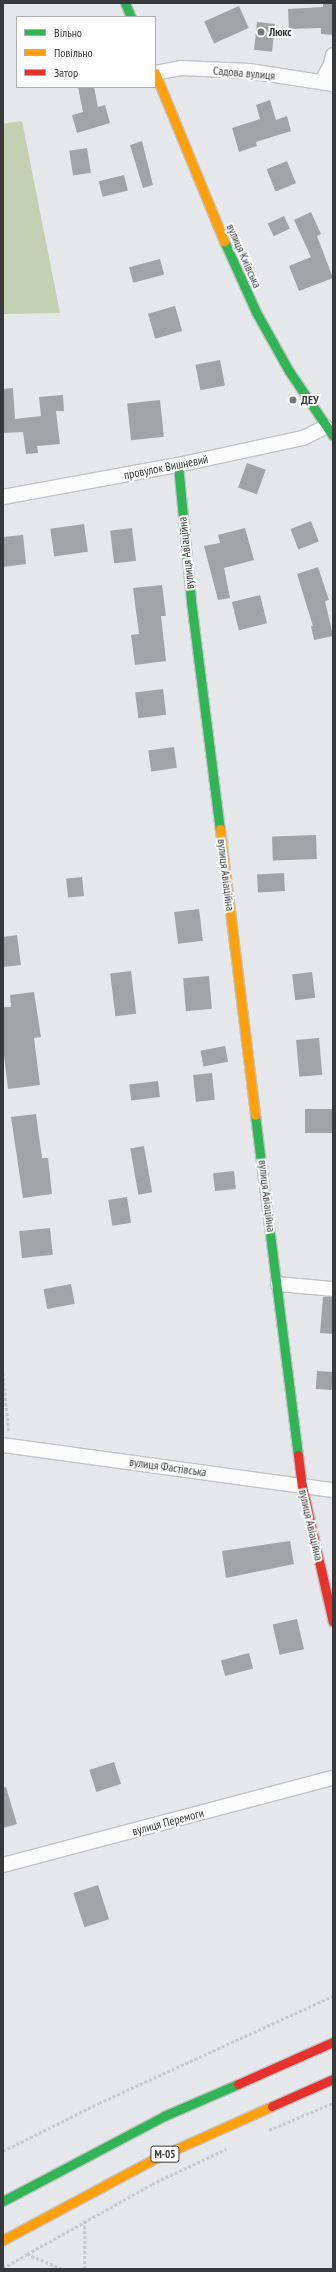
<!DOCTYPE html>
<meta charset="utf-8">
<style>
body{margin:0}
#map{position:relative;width:336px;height:2272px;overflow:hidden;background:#e5e7ea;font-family:"PT Sans Narrow",sans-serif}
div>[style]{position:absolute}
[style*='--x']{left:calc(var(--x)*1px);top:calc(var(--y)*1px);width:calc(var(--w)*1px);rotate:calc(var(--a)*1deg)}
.green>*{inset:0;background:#c3d0b1}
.building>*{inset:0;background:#a2a3a4;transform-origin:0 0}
.path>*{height:2.5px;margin-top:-1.25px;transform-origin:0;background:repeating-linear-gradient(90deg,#c8c8c8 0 3px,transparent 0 5px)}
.roads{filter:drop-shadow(1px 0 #c1c3c5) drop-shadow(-1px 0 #c1c3c5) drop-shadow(0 1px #c1c3c5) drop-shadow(0 -1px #c1c3c5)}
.street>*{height:14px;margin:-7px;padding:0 7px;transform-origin:7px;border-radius:7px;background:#fbfbfc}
.fast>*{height:9px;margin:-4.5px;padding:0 4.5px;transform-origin:4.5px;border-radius:4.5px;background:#30b455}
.slow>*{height:9px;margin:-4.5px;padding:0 4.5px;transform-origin:4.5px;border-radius:4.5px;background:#ff9f0a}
.jam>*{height:9px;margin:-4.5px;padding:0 4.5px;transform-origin:4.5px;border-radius:4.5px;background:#e5322d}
.dots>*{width:11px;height:11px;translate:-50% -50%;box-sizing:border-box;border:2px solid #fff;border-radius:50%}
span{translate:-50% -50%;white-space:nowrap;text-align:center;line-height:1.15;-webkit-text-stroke:4px #fff;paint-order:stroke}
.shield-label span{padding:1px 3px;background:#fff;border:1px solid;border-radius:3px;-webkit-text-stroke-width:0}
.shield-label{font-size:11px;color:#38393b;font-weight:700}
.poi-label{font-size:12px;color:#38393b;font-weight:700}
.left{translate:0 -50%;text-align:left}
.street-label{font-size:12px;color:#38393b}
.frame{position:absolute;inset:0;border:4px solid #38393b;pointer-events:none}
.legend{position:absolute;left:16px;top:16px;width:140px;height:72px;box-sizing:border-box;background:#fff;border:1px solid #afb0b1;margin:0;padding:5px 7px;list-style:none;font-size:12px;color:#38393b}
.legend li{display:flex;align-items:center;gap:8px;height:20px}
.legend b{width:20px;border:1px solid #afb0b1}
</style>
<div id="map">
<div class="green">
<i style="clip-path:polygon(22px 121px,60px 313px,3px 314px,3px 124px)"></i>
</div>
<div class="building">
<i style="clip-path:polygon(323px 3px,333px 3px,333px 35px,321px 34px,321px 28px,289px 29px,288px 9px,323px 7px)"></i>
<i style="left:239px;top:6px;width:24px;height:38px;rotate:66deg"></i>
<i style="left:257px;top:22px;width:18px;height:28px;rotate:6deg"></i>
<i style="clip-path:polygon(78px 87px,94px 87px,98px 107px,105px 105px,110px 123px,77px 133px,72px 115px,83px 112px)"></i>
<i style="clip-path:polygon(270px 100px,276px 120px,287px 116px,291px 131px,256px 142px,257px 146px,239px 152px,232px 128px,260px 119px,256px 105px)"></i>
<i style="clip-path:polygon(142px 141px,153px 185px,143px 188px,130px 145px)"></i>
<i style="left:87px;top:148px;width:25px;height:18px;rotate:81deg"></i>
<i style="left:287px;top:161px;width:24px;height:22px;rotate:68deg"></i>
<i style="left:124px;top:175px;width:16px;height:26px;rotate:76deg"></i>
<i style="clip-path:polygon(311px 212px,321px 234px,317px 236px,333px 278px,299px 291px,289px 266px,311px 257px,294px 220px)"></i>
<i style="left:284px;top:216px;width:14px;height:18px;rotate:65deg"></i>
<i style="left:160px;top:259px;width:16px;height:32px;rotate:75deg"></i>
<i style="left:175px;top:306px;width:26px;height:28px;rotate:74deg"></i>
<i style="left:220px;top:360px;width:26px;height:25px;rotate:79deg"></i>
<i style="clip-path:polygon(13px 388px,15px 419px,41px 416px,39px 397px,63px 395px,64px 411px,56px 411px,60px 444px,37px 446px,38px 453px,26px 454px,23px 432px,3px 433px,3px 389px)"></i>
<i style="left:160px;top:400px;width:37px;height:33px;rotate:84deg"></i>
<i style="left:247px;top:463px;width:20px;height:26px;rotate:20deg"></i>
<i style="left:311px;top:521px;width:22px;height:22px;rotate:69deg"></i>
<i style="left:84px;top:524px;width:28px;height:34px;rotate:82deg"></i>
<i style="left:132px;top:528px;width:33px;height:22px;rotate:83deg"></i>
<i style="clip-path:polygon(245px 528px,254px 560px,224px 568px,230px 598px,218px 600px,204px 546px,220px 543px,218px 535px)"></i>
<i style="clip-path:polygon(23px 535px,26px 564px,3px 567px,3px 537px)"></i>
<i style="clip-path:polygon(318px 567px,329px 600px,325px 601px,333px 636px,314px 640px,311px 626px,313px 626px,297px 574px)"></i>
<i style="clip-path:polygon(162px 585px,166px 616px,161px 616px,166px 661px,135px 665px,131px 635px,139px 634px,133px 588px)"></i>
<i style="left:260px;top:595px;width:29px;height:29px;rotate:76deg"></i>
<i style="left:163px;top:689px;width:26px;height:28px;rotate:83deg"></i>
<i style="left:174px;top:747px;width:21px;height:26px;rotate:82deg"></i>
<i style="left:316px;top:835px;width:24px;height:44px;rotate:88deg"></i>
<i style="left:284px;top:873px;width:18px;height:27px;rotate:87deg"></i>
<i style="left:82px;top:877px;width:19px;height:16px;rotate:84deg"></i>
<i style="left:199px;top:909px;width:32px;height:25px;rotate:83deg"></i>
<i style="clip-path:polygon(17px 935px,21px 965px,3px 967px,3px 937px)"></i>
<i style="left:131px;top:971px;width:43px;height:21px;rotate:83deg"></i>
<i style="left:312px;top:972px;width:26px;height:20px;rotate:83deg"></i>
<i style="left:209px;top:976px;width:33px;height:26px;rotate:85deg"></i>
<i style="clip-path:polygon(34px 992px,41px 1037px,34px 1038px,40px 1085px,8px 1089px,3px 1047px,3px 1007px,11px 1007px,10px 995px)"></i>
<i style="left:319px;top:1038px;width:37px;height:23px;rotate:85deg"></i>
<i style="left:225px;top:1046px;width:16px;height:25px;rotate:79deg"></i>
<i style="left:212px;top:1073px;width:27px;height:19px;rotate:84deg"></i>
<i style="left:158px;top:1081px;width:16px;height:29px;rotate:83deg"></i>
<i style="left:333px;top:1109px;width:24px;height:28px;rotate:90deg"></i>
<i style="clip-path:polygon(36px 1114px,42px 1158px,48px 1158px,52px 1194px,23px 1198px,11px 1117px)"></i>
<i style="left:144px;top:1146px;width:47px;height:14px;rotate:80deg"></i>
<i style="left:234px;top:1171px;width:18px;height:21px;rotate:84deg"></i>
<i style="left:127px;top:1197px;width:26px;height:19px;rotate:81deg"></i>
<i style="left:50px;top:1228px;width:27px;height:31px;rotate:84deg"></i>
<i style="left:71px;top:1284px;width:20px;height:28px;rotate:79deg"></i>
<i style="clip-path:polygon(323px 1297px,333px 1297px,333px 1334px,320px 1333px)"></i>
<i style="left:317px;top:1371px;width:16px;height:18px;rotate:4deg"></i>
<i style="clip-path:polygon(290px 1541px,294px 1564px,226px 1578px,222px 1551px)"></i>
<i style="left:297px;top:1619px;width:31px;height:25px;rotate:77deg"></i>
<i style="left:249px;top:1653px;width:16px;height:29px;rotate:75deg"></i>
<i style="left:114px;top:1762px;width:23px;height:26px;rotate:72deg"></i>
<i style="clip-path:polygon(6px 1787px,17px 1824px,3px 1828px,3px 1788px)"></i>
<i style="left:98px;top:1885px;width:36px;height:26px;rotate:72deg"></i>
</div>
<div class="path">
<i style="--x:3;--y:1373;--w:59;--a:84.2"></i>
<i style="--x:269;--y:2130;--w:69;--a:-22.9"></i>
<i style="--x:3;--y:2151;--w:107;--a:-26.6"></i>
<i style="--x:99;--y:2103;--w:257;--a:-24.6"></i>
<i style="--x:85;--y:2221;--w:48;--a:90"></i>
<i style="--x:27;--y:2254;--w:143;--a:-29.2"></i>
<i style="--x:152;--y:2184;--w:82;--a:-25.3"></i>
<i style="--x:3;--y:2268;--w:28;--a:-30"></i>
<i style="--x:27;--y:2254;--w:39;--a:23"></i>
</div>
<div class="roads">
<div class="street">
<i style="--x:155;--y:73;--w:26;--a:-11"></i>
<i style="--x:181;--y:68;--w:68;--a:2.5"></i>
<i style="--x:249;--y:71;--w:85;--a:8.8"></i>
<i style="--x:322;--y:81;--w:18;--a:-61"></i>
<i style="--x:331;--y:65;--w:10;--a:-79"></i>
<i style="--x:3;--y:497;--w:178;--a:-10.4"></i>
<i style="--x:178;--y:465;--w:128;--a:-12.2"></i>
<i style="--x:303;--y:438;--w:25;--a:-26"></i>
<i style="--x:278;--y:1284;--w:55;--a:5.2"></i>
<i style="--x:3;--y:1445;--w:333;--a:7.8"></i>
<i style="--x:3;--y:1865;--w:341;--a:-14.8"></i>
</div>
<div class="fast">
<i style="--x:125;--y:3;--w:15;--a:67"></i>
<i style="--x:224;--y:241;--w:78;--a:65.7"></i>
<i style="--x:256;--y:312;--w:68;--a:60.8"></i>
<i style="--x:289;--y:371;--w:78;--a:55.9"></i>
<i style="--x:178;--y:465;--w:137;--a:84.5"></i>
<i style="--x:191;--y:601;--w:230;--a:82.8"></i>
<i style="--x:255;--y:1115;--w:343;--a:82.8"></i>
<i style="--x:3;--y:2201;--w:182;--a:-27.8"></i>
<i style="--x:164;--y:2116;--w:81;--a:-23.4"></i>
</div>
<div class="slow">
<i style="--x:155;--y:73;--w:182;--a:67.7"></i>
<i style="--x:220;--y:829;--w:288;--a:83"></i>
<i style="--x:3;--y:2240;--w:174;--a:-28.2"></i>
<i style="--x:156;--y:2158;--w:127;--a:-24.1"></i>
</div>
<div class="jam">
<i style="--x:298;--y:1455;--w:31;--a:83"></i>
<i style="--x:302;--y:1486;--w:139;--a:77.2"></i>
<i style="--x:238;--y:2084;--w:104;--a:-23.9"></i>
<i style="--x:272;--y:2106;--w:67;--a:-23.9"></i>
</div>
</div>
<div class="dots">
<i style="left:261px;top:32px;background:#757678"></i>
<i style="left:293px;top:400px;background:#757678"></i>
</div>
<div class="shield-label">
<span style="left:165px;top:2154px">М-05</span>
</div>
<div class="poi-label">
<span class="left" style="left:269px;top:32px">Люкс</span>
<span class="left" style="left:301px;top:400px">ДЕУ</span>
</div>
<div class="street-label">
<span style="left:244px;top:73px;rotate:5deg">Садова вулиця</span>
<span style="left:244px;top:256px;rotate:66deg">вулиця Київська</span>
<span style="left:166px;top:467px;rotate:-11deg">провулок Вишневий</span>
<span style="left:186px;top:553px;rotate:-96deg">вулиця Авіаційна</span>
<span style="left:226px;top:875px;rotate:83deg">вулиця Авіаційна</span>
<span style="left:267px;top:1196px;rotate:83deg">вулиця Авіаційна</span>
<span style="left:168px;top:1467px;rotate:8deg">вулиця Фастівська</span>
<span style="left:311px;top:1525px;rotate:77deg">вулиця Авіаційна</span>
<span style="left:168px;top:1822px;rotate:-15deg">вулиця Перемоги</span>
</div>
<div class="frame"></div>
<ul class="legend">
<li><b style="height:5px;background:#30b455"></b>Вільно</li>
<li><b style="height:5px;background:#ff9f0a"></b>Повільно</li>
<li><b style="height:5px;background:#e5322d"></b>Затор</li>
</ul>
</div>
